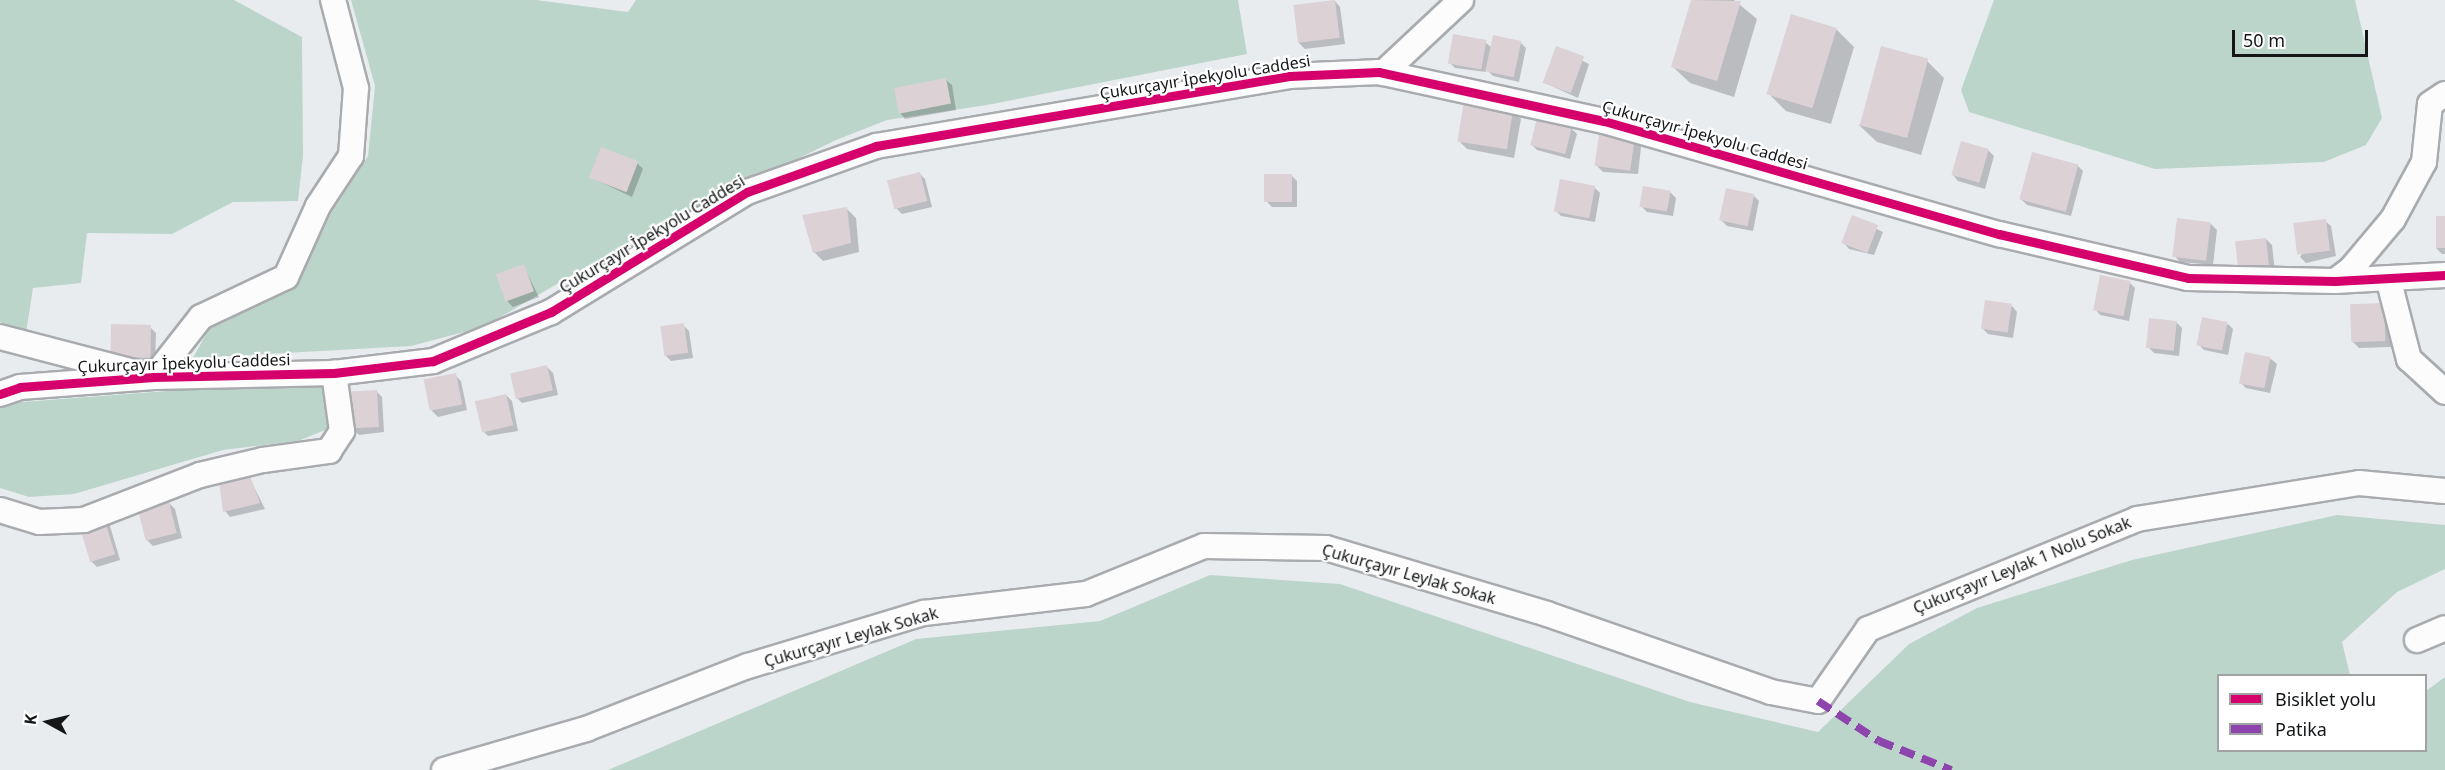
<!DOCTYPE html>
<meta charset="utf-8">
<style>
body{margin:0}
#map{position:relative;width:2445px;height:770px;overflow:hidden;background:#e9ecef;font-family:"Noto Sans",sans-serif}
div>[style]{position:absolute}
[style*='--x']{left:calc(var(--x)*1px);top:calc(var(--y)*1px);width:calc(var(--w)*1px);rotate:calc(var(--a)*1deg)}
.green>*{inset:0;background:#bcd5ca}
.shadow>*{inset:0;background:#0003}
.building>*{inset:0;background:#dcd2d6;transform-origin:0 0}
.roads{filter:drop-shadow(2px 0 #a9abae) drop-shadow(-2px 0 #a9abae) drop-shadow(0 2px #a9abae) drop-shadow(0 -2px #a9abae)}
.minor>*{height:24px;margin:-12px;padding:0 12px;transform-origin:12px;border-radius:12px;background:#fcfcfd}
.quiet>*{height:8px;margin-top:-4px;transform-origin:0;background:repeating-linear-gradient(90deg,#8e44ad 0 15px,transparent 0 23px)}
.cycleway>*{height:9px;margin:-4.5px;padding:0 4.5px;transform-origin:4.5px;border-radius:4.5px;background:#d6006c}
span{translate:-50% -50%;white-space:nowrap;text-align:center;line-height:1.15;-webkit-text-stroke:4.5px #fff;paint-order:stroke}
.street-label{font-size:16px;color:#141618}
.legend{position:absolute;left:2217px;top:674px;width:210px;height:78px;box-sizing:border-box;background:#fff;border:2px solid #a1a2a3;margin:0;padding:8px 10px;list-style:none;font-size:18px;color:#141618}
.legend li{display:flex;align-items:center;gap:12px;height:30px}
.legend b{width:30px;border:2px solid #a1a2a3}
.north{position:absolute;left:18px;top:692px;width:60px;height:60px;-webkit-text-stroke:4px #fff;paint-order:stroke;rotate:278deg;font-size:16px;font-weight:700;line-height:24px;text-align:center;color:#141618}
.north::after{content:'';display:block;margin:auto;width:21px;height:27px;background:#141618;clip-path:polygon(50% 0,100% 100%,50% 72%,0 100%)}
.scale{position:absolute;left:2232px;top:30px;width:136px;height:27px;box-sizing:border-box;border:3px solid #141618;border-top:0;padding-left:8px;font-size:18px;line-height:21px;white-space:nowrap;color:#141618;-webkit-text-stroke:4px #fff;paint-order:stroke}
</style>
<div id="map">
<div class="green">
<i style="clip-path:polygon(0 0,234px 0,302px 37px,303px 156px,298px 201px,233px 202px,172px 234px,87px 233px,81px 283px,33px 288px,26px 333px,0 322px)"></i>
<i style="clip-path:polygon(351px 0,536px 0,628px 12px,636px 0,1238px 0,1247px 54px,987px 105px,887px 120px,836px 140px,638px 237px,483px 327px,411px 346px,193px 358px,211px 325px,298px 283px,331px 213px,368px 156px,375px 86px)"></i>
<i style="clip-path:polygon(1994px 0,2355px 0,2382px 118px,2366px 145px,2324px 162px,2155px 169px,1969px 112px,1961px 90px)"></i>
<i style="clip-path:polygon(310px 380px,326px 388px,330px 428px,298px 441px,223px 450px,74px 494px,29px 497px,0 488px,0 407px,22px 402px)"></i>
<i style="clip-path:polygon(2337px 515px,2445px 525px,2445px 569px,2397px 592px,2342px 642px,2350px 675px,2218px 676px,2218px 750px,2426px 750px,2426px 691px,2445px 677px,2445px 770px,608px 770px,916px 639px,1100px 621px,1210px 575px,1340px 584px,1690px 702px,1818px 732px,1909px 644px,1977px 608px,2132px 560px)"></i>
</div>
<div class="shadow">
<i style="clip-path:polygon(1692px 0,1734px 0,1757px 19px,1734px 97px,1690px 83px,1672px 66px)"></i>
<i style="clip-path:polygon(1335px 1px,1340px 7px,1345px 44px,1305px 49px,1299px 43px)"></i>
<i style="clip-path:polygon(1792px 16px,1837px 30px,1854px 47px,1831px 124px,1786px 111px,1769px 94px)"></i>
<i style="clip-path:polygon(1485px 42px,1492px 48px,1520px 42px,1526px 48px,1519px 82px,1493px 76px,1486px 69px,1486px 72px,1455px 68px,1449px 62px)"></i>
<i style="clip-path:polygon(1557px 48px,1589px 64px,1578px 98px,1545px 83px)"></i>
<i style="clip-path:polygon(1927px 61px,1944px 78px,1921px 155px,1877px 142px,1859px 125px)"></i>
<i style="clip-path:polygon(946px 80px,952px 85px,956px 110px,905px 119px,900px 113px)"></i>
<i style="clip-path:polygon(1512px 110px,1521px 119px,1514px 158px,1467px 149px,1458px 140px)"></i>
<i style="clip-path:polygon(1571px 128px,1577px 134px,1570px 159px,1537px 150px,1531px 144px)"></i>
<i style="clip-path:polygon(1635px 141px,1641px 147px,1638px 174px,1603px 172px,1597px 166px)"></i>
<i style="clip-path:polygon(1988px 150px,1994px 156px,1985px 189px,1958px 181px,1953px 175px)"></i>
<i style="clip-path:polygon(637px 163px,643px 169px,632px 197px,590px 177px)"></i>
<i style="clip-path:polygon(2077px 165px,2083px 171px,2071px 216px,2027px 205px,2021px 199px)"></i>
<i style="clip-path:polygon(919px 173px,925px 179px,932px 207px,902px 214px,896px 208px)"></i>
<i style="clip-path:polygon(1291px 175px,1297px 181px,1297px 207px,1272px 207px,1266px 201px)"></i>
<i style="clip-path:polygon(1594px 187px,1600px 193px,1595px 222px,1561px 216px,1555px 210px)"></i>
<i style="clip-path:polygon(1670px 192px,1676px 198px,1673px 216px,1647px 212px,1641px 206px)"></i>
<i style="clip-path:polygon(1753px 195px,1759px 201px,1753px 231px,1727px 226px,1721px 220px)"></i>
<i style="clip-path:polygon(847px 209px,856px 218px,859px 252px,823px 261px,814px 252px)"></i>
<i style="clip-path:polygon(1852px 217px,1883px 232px,1874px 255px,1849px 249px,1844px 243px)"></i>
<i style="clip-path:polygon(2445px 217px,2445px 254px,2442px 254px,2436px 248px)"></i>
<i style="clip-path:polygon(2325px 221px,2331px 226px,2336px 256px,2306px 263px,2300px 257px)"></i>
<i style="clip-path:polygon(2211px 224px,2217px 230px,2213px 265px,2180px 262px,2175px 256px)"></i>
<i style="clip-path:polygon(2266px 239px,2272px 245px,2275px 272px,2240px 269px)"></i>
<i style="clip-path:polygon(523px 265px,539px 297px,513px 307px,507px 301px)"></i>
<i style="clip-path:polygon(2129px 282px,2135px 288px,2129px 321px,2100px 315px,2095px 309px)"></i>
<i style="clip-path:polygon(2012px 306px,2017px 312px,2013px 338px,1988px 334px,1982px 328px)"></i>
<i style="clip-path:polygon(2352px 306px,2389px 311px,2391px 347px,2359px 348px,2353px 342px)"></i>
<i style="clip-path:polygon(2176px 322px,2182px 328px,2179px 356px,2154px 353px,2148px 347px)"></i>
<i style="clip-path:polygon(2228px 324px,2233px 329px,2228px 355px,2204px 350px,2198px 344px)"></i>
<i style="clip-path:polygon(683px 325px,689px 331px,693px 358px,671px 361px,665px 355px)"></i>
<i style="clip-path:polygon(150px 327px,156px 333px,155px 364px,117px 362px)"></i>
<i style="clip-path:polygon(2271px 359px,2277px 364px,2270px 393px,2246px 388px,2240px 382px)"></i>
<i style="clip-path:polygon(547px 367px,553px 373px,558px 395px,522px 403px,516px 397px)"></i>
<i style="clip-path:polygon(455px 375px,461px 381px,467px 410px,438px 417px,432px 411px)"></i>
<i style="clip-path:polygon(376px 391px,382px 397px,384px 432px,359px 435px,353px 429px)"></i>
<i style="clip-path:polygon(506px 395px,512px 401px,518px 431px,488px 436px,482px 430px)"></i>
<i style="clip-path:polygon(248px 475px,265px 509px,230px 517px,225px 511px)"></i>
<i style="clip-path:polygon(169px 503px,175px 509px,182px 538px,153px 546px,147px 540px)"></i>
<i style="clip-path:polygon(104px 520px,110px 526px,120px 560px,97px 567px,91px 561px)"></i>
</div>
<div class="building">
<i style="left:1335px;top:0;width:38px;height:42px;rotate:83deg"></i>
<i style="clip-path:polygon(1691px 0,1741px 1px,1717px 81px,1671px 67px)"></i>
<i style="left:1791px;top:14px;width:48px;height:84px;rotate:17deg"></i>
<i style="left:1453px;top:34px;width:34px;height:30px;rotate:10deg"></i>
<i style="left:1493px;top:35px;width:29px;height:37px;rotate:12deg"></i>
<i style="left:1556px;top:46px;width:30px;height:39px;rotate:20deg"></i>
<i style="left:1881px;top:46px;width:49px;height:82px;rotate:15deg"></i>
<i style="left:946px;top:78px;width:26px;height:53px;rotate:79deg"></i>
<i style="left:1464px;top:100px;width:50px;height:42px;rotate:9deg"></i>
<i style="left:1537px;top:118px;width:36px;height:28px;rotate:14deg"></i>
<i style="left:1599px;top:134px;width:36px;height:32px;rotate:8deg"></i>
<i style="left:1961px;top:141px;width:29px;height:35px;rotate:16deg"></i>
<i style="left:601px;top:147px;width:40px;height:33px;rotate:21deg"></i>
<i style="left:2032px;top:152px;width:48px;height:49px;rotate:15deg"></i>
<i style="left:920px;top:172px;width:30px;height:34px;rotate:76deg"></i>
<i style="left:1264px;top:174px;width:28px;height:28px"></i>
<i style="left:1560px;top:179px;width:36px;height:33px;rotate:11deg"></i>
<i style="left:1643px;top:186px;width:28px;height:21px;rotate:10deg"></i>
<i style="left:1726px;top:188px;width:29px;height:33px;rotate:12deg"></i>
<i style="clip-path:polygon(847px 207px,851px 243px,813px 253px,802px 215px)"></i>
<i style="left:1852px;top:215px;width:28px;height:30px;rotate:21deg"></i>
<i style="left:2436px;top:216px;width:9px;height:32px"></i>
<i style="left:2177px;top:218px;width:34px;height:39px;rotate:7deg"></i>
<i style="left:2326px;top:219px;width:32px;height:33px;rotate:83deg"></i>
<i style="left:2266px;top:238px;width:29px;height:31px;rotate:84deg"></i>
<i style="left:524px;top:264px;width:29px;height:30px;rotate:70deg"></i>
<i style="left:2100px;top:275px;width:31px;height:36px;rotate:11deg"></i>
<i style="left:1985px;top:300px;width:27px;height:29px;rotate:8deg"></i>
<i style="left:2384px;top:303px;width:38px;height:34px;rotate:88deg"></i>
<i style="left:2202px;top:317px;width:26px;height:29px;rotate:11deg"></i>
<i style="left:2149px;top:318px;width:28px;height:30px;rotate:6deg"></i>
<i style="left:684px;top:323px;width:30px;height:24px;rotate:82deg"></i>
<i style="left:111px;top:324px;width:40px;height:33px;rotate:1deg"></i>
<i style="left:2245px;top:352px;width:26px;height:32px;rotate:11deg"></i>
<i style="left:547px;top:365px;width:26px;height:38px;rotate:77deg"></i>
<i style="left:456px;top:373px;width:32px;height:33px;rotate:79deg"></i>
<i style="left:377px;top:390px;width:37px;height:27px;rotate:87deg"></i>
<i style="left:506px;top:394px;width:32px;height:32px;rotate:77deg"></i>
<i style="clip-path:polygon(249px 473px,260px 503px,223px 512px,219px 481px)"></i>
<i style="left:169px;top:502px;width:32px;height:32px;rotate:76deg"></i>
<i style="left:104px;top:518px;width:38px;height:26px;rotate:73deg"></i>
</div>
<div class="roads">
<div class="minor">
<i style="--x:1383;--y:73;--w:107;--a:-43.1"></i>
<i style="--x:2388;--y:278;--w:84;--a:75.5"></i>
<i style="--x:2409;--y:359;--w:49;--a:42.5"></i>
<i style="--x:2335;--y:281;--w:20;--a:-37"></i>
<i style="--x:2351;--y:269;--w:65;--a:-50"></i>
<i style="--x:2393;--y:219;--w:65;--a:-61.5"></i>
<i style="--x:2424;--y:162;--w:58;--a:-84.1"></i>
<i style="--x:2430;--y:104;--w:18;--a:-34"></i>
<i style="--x:0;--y:337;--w:138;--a:14.6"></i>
<i style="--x:154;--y:377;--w:76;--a:-51.9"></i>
<i style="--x:201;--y:317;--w:94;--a:-25.2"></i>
<i style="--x:286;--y:277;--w:78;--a:-65.7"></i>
<i style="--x:318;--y:206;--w:60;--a:-56.6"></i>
<i style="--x:351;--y:156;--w:68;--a:-85.8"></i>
<i style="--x:356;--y:88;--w:91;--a:-104.6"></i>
<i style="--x:0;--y:394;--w:21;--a:-19"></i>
<i style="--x:20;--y:387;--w:134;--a:-4.3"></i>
<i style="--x:154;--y:377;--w:180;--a:-1.3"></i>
<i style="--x:334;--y:373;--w:100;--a:-6.9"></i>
<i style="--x:433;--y:361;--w:128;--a:-22.6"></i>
<i style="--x:551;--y:312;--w:230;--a:-31.5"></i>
<i style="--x:747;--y:192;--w:137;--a:-19.6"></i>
<i style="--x:876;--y:146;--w:419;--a:-9.6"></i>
<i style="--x:1289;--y:76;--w:90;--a:-2.5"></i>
<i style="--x:1379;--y:72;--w:230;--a:12.3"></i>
<i style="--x:1604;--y:121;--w:411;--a:16"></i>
<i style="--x:1999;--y:234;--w:194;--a:13.1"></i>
<i style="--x:2188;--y:278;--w:147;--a:1.2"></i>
<i style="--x:2335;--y:281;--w:110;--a:-3.1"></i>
<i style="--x:0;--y:510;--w:41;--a:17.1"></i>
<i style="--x:39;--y:522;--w:45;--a:-2.5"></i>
<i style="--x:84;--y:520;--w:124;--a:-21.2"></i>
<i style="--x:200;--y:475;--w:65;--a:-13.4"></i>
<i style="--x:263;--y:460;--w:67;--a:-7.8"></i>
<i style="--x:329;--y:451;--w:24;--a:-57"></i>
<i style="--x:342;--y:431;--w:59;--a:-97.9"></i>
<i style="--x:2417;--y:640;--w:30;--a:-23"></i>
<i style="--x:444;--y:770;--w:148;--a:-16.1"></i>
<i style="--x:586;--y:729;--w:174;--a:-21.3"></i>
<i style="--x:748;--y:666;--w:184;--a:-16.8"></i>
<i style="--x:924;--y:613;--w:163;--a:-6.7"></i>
<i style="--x:1086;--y:594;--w:127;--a:-22.1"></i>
<i style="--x:1204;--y:546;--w:122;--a:0.9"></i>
<i style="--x:1326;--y:548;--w:231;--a:16.6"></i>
<i style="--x:1547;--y:614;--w:237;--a:19.2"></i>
<i style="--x:1771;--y:692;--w:48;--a:10.8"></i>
<i style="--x:1818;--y:701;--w:88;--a:-55.2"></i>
<i style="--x:1868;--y:629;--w:291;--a:-22.2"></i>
<i style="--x:2137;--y:519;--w:225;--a:-9.2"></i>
<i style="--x:2359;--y:483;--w:86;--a:5.3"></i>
</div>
</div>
<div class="quiet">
<i style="--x:1818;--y:701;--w:73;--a:33.3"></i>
<i style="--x:1879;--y:741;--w:78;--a:21.9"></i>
</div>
<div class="cycleway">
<i style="--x:0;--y:394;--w:21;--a:-19"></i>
<i style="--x:20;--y:387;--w:134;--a:-4.3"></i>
<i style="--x:154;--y:377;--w:180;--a:-1.3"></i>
<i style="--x:334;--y:373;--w:100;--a:-6.9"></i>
<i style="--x:433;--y:361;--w:128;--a:-22.6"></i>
<i style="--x:551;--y:312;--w:230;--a:-31.5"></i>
<i style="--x:747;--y:192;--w:137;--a:-19.6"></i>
<i style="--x:876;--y:146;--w:419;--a:-9.6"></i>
<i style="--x:1289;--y:76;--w:90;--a:-2.5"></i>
<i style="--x:1379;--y:72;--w:230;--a:12.3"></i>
<i style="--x:1604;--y:121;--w:411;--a:16"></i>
<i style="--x:1999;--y:234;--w:194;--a:13.1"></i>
<i style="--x:2188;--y:278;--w:147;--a:1.2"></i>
<i style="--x:2335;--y:281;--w:110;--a:-3.1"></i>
</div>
<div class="street-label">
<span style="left:1205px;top:77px;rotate:-9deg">Çukurçayır İpekyolu Caddesi</span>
<span style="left:1705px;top:135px;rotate:16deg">Çukurçayır İpekyolu Caddesi</span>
<span style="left:652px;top:234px;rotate:-31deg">Çukurçayır İpekyolu Caddesi</span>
<span style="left:184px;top:363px;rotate:-2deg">Çukurçayır İpekyolu Caddesi</span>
<span style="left:2022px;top:565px;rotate:-22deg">Çukurçayır Leylak 1 Nolu Sokak</span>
<span style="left:1409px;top:574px;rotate:16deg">Çukurçayır Leylak Sokak</span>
<span style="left:851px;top:637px;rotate:-16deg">Çukurçayır Leylak Sokak</span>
</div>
<ul class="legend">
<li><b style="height:8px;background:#d6006c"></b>Bisiklet yolu</li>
<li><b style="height:8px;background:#8e44ad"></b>Patika</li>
</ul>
<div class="north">K</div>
<div class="scale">50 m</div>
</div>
